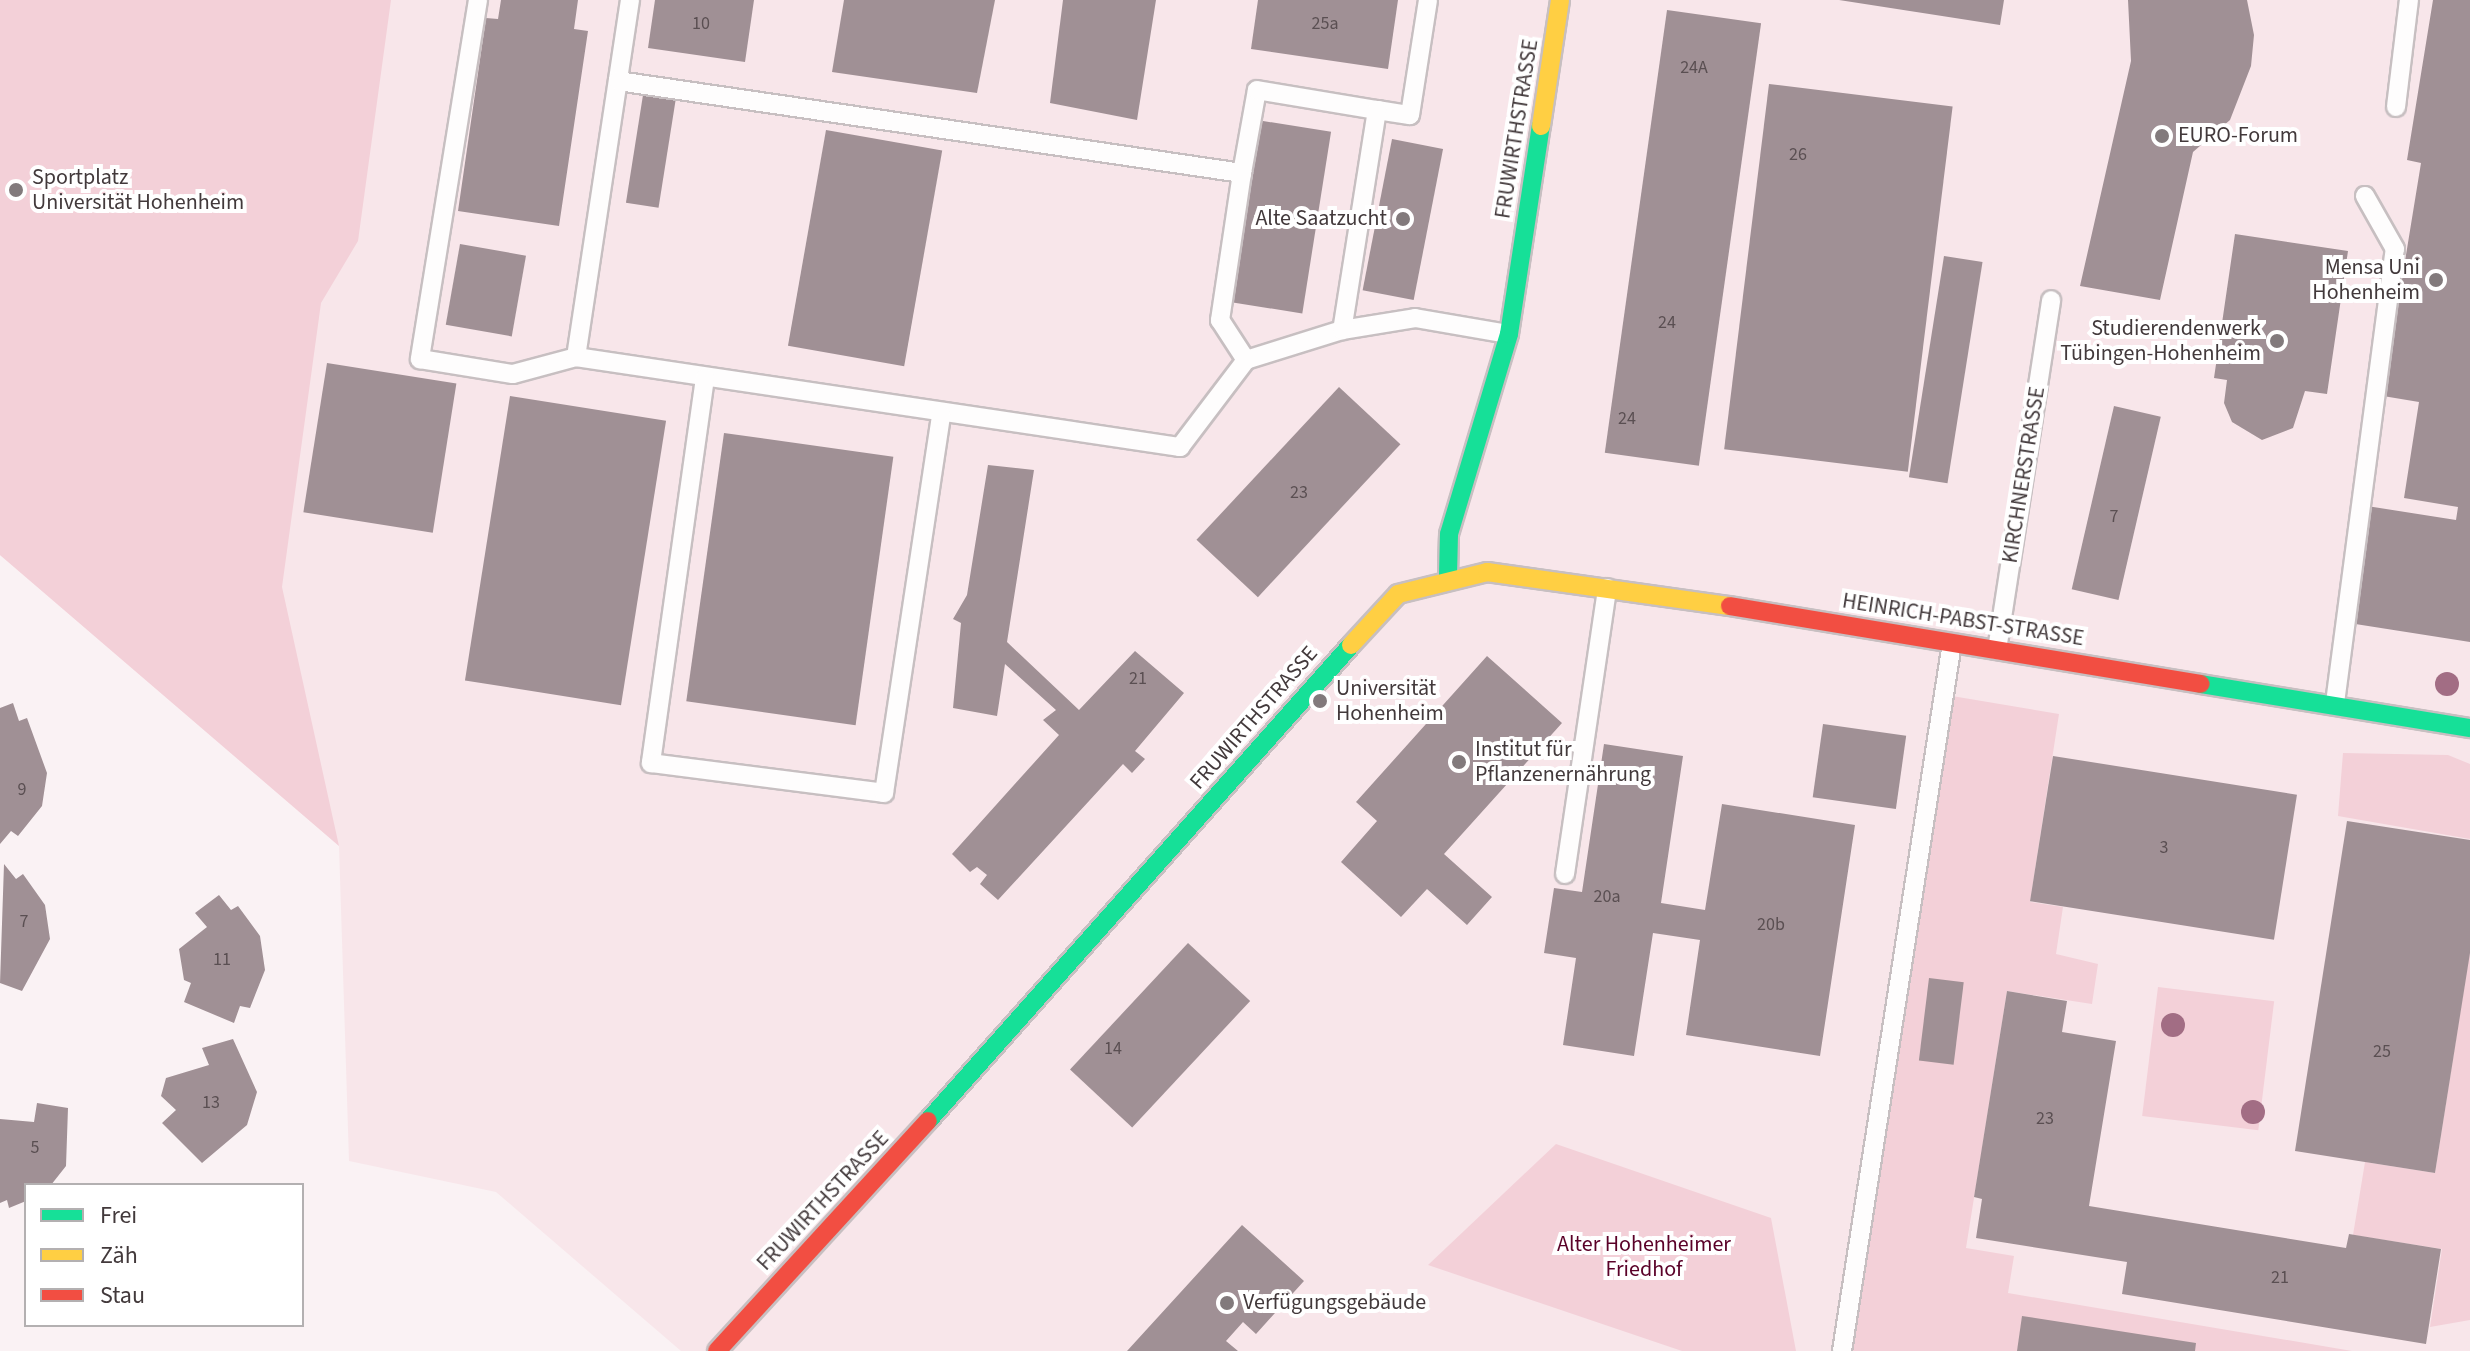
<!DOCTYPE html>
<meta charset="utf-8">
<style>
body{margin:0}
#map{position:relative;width:2470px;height:1351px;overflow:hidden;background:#faf2f4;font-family:"Source Sans 3",sans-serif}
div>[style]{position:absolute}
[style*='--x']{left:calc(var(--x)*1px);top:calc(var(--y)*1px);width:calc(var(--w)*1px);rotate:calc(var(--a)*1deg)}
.built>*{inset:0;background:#f8e6ea}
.green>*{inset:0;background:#f3d0d8;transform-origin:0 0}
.building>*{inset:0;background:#a09095;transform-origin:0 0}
.roads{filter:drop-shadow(2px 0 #c7bfc1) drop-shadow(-2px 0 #c7bfc1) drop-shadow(0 2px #c7bfc1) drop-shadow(0 -2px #c7bfc1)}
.lane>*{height:18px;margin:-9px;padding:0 9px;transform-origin:9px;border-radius:9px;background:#fefdfd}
.fast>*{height:18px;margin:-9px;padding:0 9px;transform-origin:9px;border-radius:9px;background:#16e098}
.slow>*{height:18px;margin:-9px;padding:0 9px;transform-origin:9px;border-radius:9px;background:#ffcf43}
.jam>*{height:18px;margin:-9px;padding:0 9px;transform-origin:9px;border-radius:9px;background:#f24e42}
.trees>*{width:24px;height:24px;margin:-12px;border-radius:50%;background:#a26d84}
.dots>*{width:22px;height:22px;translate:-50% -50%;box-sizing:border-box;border:4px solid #fff;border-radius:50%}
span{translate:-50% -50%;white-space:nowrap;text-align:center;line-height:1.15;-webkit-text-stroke:8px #fff;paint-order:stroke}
.number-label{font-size:18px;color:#5a4f52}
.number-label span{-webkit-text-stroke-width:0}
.street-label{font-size:22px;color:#42393b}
.poi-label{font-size:22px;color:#42393b}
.left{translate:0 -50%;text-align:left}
.right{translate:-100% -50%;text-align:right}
.park-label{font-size:22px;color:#5a0128}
.legend{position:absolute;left:24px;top:1183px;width:280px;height:144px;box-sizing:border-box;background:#fff;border:2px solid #b3b0b1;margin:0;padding:10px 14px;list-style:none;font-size:24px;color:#42393b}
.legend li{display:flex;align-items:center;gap:16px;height:40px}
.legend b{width:40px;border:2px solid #b3b0b1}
</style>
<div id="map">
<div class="built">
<i style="clip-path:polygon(0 0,2470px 0,2470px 1351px,681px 1351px,496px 1192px,349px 1161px,339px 846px,0 555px)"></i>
</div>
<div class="green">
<i style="clip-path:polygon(0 0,391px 0,358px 241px,321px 303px,282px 587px,339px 846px,0 555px)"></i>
<i style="clip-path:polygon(1952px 696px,2059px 714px,2030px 902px,2063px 907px,2056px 954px,2098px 964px,2092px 1004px,2007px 991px,1966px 1248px,2014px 1256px,2008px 1293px,2352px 1351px,1849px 1351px)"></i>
<i style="clip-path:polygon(2343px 753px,2448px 755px,2470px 764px,2470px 839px,2338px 816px)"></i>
<i style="clip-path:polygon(2470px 950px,2470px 1320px,2430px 1327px,2442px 1249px,2353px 1235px,2365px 1162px,2435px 1173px)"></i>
<i style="left:2158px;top:987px;width:117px;height:130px;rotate:7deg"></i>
<i style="clip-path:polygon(1556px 1144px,1771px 1218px,1796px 1351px,1682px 1351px,1428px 1265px)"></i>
</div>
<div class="building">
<i style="clip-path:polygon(501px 0,578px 0,574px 29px,588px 31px,559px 226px,458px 211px,486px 18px,498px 19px)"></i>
<i style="clip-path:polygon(655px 0,754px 0,745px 62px,648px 48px)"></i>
<i style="clip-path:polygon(844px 0,995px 0,977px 93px,832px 72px)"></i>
<i style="clip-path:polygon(1063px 0,1156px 0,1137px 120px,1050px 103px)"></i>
<i style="clip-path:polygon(1258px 0,1398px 0,1388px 69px,1251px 49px)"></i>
<i style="clip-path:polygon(1839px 0,2004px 0,2000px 25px)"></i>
<i style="clip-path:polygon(2128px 0,2247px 0,2254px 35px,2251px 66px,2230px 120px,2193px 152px,2160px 300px,2080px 286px,2131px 61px)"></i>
<i style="clip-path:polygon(2433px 0,2470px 0,2470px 642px,2349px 623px,2367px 506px,2456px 520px,2458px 507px,2404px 498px,2419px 402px,2383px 396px,2421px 163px,2407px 160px)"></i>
<i style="left:1667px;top:10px;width:95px;height:447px;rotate:8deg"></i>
<i style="left:1769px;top:84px;width:185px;height:368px;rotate:7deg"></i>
<i style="left:643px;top:95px;width:33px;height:109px;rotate:9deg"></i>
<i style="left:1257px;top:120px;width:75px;height:184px;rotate:9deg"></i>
<i style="left:826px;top:130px;width:118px;height:219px;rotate:10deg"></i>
<i style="left:1392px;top:139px;width:52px;height:154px;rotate:11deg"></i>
<i style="clip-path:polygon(2235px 234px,2348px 251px,2327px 394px,2305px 391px,2293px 428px,2262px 440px,2232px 422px,2224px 403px,2227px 380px,2214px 378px)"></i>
<i style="left:460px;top:244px;width:67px;height:82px;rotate:10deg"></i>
<i style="left:1944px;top:256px;width:39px;height:224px;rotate:9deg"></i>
<i style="left:327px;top:363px;width:131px;height:151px;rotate:9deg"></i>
<i style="left:1339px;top:387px;width:84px;height:209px;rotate:43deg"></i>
<i style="left:510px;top:396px;width:158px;height:288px;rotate:9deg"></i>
<i style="left:2114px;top:406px;width:48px;height:188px;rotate:13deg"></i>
<i style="left:724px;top:433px;width:171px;height:271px;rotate:8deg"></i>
<i style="clip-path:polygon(988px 465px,1034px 470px,1007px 642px,1079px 710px,1135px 651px,1184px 693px,1135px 751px,1145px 759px,1132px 773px,1123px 764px,998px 900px,980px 884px,987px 875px,977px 867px,970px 872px,952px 854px,1059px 735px,1043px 720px,1056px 710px,1005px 664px,997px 716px,953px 708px,961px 623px,953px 619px,967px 595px)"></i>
<i style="clip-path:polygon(1487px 656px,1562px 723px,1444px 854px,1492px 897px,1467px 925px,1427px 889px,1401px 917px,1341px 862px,1377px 821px,1356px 802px)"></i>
<i style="clip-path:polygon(13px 703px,19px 721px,27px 718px,47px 773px,42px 806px,18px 836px,11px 831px,0 844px,0 708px)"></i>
<i style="left:1823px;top:724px;width:84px;height:74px;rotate:8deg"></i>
<i style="clip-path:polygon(1604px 744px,1683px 756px,1661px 903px,1705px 910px,1722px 804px,1855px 825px,1820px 1056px,1686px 1035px,1700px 940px,1653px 933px,1634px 1056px,1563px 1045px,1576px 958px,1544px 953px,1554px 888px,1582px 892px)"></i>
<i style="left:2053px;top:756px;width:247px;height:147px;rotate:9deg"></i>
<i style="clip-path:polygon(2347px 821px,2470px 840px,2470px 953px,2435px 1173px,2295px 1151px)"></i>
<i style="clip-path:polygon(4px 864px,16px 879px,23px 874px,45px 905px,50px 939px,22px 991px,0 983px)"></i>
<i style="clip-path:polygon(219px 895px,231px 910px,238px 906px,260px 936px,265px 970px,250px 1008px,240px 1006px,234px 1023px,184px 1002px,191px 983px,184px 980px,179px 949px,207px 927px,195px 913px)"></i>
<i style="left:1188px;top:943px;width:85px;height:173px;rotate:43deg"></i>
<i style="left:1929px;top:978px;width:35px;height:83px;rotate:7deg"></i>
<i style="clip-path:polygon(2007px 991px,2067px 1001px,2062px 1032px,2116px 1041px,2089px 1206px,2346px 1248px,2349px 1234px,2441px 1249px,2426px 1344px,2122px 1294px,2127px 1262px,1976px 1238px,1982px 1199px,1974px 1197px)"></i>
<i style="clip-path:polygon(233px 1039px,257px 1092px,247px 1125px,202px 1163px,162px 1123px,176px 1110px,161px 1096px,166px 1078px,209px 1065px,202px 1048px)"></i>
<i style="clip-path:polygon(37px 1103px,68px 1108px,66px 1166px,51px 1185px,26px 1185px,26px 1201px,9px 1208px,7px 1200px,0 1203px,0 1119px,34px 1122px)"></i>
<i style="clip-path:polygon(1242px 1225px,1304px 1281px,1256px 1334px,1243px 1322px,1226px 1341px,1238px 1351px,1127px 1351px)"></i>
<i style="clip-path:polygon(2022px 1316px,2196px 1343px,2195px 1351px,2017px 1351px)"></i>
</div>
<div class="roads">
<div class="lane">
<i style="--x:478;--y:0;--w:364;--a:99.2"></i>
<i style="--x:420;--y:359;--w:94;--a:9.2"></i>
<i style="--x:513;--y:374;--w:65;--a:-15.1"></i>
<i style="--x:630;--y:0;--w:361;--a:98.6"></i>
<i style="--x:576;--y:357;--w:611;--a:8.48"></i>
<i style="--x:1180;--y:447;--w:109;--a:-52.8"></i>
<i style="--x:1246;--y:360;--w:101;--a:-17.4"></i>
<i style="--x:1342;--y:330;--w:74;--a:-9.3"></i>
<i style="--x:1415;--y:318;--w:95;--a:9.7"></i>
<i style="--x:618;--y:81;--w:631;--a:8.39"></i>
<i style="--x:1242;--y:173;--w:149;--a:98.5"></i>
<i style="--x:1220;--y:320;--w:48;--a:57"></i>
<i style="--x:2396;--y:107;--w:108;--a:-83.1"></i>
<i style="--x:1377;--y:110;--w:33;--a:9"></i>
<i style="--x:1410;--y:115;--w:116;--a:-81.1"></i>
<i style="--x:1242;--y:173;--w:84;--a:-79.8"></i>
<i style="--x:1257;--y:90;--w:122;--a:9.5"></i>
<i style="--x:1377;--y:110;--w:223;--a:99"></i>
<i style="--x:705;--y:378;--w:389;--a:98"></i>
<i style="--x:651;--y:763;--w:235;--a:7.3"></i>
<i style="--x:884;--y:793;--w:382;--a:-81.4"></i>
<i style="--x:1997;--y:650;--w:354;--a:-81.2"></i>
<i style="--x:2335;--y:703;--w:458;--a:-82.5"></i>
<i style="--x:2395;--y:249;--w:61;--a:-119.5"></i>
<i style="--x:1565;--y:874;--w:289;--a:-81.6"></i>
<i style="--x:1842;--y:1351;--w:716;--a:-81.17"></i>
</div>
<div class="fast">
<i style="--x:1448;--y:575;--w:41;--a:-88.6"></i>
<i style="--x:1449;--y:534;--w:209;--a:-73.3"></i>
<i style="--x:1509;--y:334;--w:210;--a:-81.3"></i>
<i style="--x:2201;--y:684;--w:273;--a:9.3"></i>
<i style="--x:928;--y:1121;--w:637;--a:-48.37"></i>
</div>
<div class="slow">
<i style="--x:1541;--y:126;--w:127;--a:-81.4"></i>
<i style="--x:1351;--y:645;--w:69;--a:-47.3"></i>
<i style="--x:1398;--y:594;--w:92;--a:-13.9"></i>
<i style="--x:1487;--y:572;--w:245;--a:8"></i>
</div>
<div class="jam">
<i style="--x:1730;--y:606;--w:477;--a:9.4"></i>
<i style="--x:717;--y:1351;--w:312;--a:-47.5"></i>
</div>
</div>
<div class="trees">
<i style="left:2447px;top:684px"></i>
<i style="left:2173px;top:1025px"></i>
<i style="left:2253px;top:1112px"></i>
</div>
<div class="dots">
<i style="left:2162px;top:136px;background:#827a7c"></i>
<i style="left:16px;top:190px;background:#827a7c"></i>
<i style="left:1403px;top:219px;background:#827a7c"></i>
<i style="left:2436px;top:280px;background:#827a7c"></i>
<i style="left:2277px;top:341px;background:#827a7c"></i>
<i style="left:1320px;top:701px;background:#827a7c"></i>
<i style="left:1459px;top:762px;background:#827a7c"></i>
<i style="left:1227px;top:1303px;background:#827a7c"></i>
</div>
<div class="number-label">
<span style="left:701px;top:24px">10</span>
<span style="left:1325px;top:24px">25a</span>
<span style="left:1694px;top:68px">24A</span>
<span style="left:1798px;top:155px">26</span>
<span style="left:1667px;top:323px">24</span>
<span style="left:1627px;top:419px">24</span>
<span style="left:1299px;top:493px">23</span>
<span style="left:2114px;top:517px">7</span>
<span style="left:1138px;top:679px">21</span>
<span style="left:22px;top:790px">9</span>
<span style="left:2164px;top:848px">3</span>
<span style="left:1607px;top:897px">20a</span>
<span style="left:24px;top:922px">7</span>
<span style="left:1771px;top:925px">20b</span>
<span style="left:222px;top:960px">11</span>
<span style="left:1113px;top:1049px">14</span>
<span style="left:2382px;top:1052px">25</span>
<span style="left:211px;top:1103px">13</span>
<span style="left:2045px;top:1119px">23</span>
<span style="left:35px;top:1148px">5</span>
<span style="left:2280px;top:1278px">21</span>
</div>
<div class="street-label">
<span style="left:1517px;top:129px;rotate:-81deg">FRUWIRTHSTRASSE</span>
<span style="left:2024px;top:475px;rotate:-81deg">KIRCHNERSTRASSE</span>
<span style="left:1963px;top:620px;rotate:9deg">HEINRICH-PABST-STRASSE</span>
<span style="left:1254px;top:718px;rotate:-49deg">FRUWIRTHSTRASSE</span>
<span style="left:823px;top:1201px;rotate:-47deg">FRUWIRTHSTRASSE</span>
</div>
<div class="poi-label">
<span class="left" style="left:2178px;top:136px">EURO-Forum</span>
<span class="left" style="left:32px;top:190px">Sportplatz<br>Universität Hohenheim</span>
<span class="right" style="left:1387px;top:219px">Alte Saatzucht</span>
<span class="right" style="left:2420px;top:280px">Mensa Uni<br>Hohenheim</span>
<span class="right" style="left:2261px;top:341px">Studierendenwerk<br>Tübingen-Hohenheim</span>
<span class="left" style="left:1336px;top:701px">Universität<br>Hohenheim</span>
<span class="left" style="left:1475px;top:762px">Institut für<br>Pflanzenernährung</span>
<span class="left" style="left:1243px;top:1303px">Verfügungsgebäude</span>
</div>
<div class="park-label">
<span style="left:1644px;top:1257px">Alter Hohenheimer<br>Friedhof</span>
</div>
<ul class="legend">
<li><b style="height:10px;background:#16e098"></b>Frei</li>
<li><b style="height:10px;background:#ffcf43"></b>Zäh</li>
<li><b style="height:10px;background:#f24e42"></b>Stau</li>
</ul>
</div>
